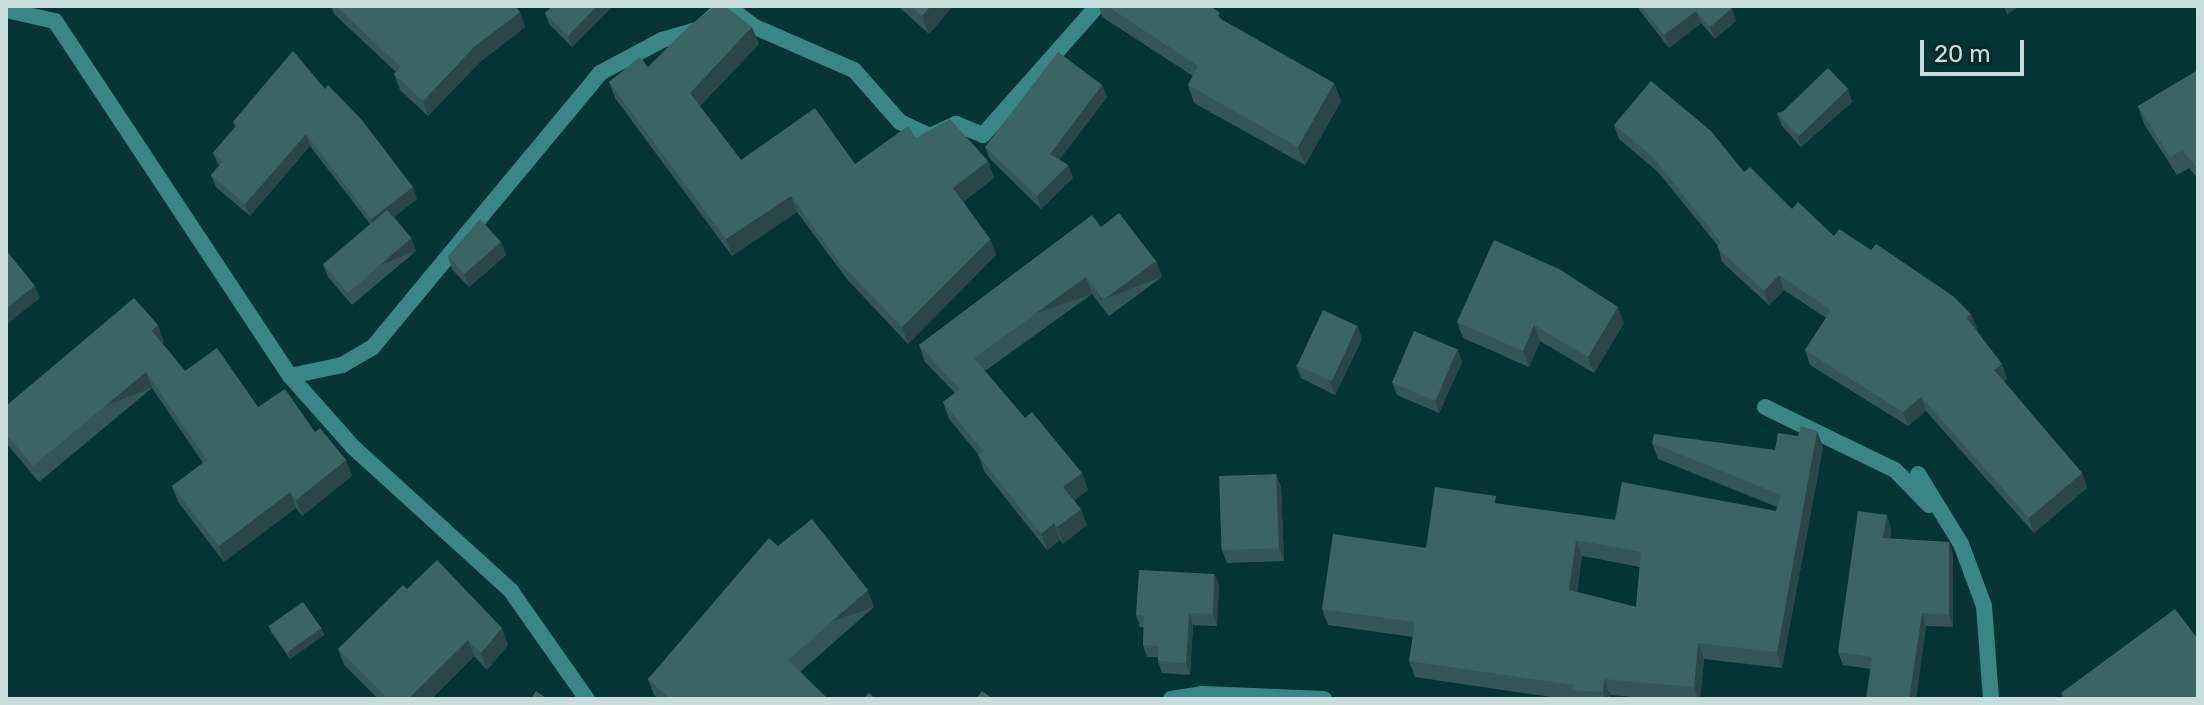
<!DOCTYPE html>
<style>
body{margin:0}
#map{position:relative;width:2204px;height:705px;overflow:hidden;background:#053434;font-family:Rubik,sans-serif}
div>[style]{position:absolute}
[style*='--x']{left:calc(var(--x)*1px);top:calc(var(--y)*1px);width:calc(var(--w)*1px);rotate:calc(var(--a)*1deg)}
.minor>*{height:16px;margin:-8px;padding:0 8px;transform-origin:8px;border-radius:8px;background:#3a8685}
.wall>*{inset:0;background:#335756}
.shaded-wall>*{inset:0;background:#294746;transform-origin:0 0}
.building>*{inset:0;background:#3b6564;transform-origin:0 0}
span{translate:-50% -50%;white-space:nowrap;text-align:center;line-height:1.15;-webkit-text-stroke:8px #072928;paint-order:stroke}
.frame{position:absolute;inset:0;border:8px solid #c8dedd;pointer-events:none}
.scale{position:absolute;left:1920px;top:40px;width:104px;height:36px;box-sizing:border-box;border:4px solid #c8dedd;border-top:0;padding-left:10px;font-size:24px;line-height:28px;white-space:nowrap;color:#c8dedd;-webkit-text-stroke:6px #072928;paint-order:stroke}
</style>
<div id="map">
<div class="minor">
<i style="--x:727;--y:6;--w:35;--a:37"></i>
<i style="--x:755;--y:27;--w:108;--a:23.5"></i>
<i style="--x:854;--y:70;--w:69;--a:48.5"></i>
<i style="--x:900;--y:122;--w:33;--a:25"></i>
<i style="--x:930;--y:136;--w:29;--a:-25"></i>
<i style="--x:956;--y:124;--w:29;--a:22"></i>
<i style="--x:983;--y:135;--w:172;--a:-48.5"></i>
<i style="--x:6;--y:10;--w:50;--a:12.7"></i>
<i style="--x:55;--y:21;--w:426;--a:56.5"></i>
<i style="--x:290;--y:376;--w:95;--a:48.4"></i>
<i style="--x:353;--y:447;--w:214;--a:42.3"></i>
<i style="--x:511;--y:591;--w:132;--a:54.9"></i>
<i style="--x:290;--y:376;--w:53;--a:-11.9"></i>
<i style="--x:342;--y:365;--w:34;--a:-30"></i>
<i style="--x:372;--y:348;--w:357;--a:-50.3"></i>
<i style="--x:600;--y:73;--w:70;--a:-28"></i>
<i style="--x:662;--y:40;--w:37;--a:-16"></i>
<i style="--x:698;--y:30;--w:36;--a:-42"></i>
<i style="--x:1765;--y:407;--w:144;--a:25.9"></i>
<i style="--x:1895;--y:470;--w:49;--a:45.8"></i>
<i style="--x:1918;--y:474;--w:82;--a:58.4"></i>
<i style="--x:1961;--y:544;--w:66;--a:69.6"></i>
<i style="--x:1984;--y:606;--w:93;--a:85.7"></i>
<i style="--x:1171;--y:699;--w:31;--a:-9"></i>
<i style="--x:1202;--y:694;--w:122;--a:2.3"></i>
</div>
<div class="wall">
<i style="clip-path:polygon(331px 6px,515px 6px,520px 12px,525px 27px,480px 62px,428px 116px,400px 90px,394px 74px,396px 72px,334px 14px)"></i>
<i style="clip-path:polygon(553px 6px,613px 6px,572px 47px,549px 24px,545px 13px)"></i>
<i style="clip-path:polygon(898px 6px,953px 6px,929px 34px)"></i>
<i style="clip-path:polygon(1099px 6px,1210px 6px,1222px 20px,1334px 83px,1341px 101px,1305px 165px,1194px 103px,1188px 85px,1193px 76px,1102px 17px)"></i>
<i style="clip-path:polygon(1638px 6px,1730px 6px,1736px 21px,1715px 39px,1701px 23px,1669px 48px,1640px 11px)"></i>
<i style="clip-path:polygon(759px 44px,700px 106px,741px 160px,855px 164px,916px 138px,988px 161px,994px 178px,963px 202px,990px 239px,996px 255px,908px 344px,846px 278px,797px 212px,732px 256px,615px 98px,609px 82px,648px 67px)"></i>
<i style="clip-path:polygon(293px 51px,417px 199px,394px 217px,411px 238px,416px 251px,352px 305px,328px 277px,323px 264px,370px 224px,310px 146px,250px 216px,216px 187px,211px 175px,219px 166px,213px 153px,235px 127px,233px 122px)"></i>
<i style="clip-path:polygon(2198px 70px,2198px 179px,2189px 168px,2177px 175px,2144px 124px,2138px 106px)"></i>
<i style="clip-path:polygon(1102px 85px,1107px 97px,1059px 160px,1068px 165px,1073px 178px,1041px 209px,990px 159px,985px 147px)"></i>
<i style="clip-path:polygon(1848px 89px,1852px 102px,1801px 147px,1782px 126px,1777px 113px)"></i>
<i style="clip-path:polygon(1614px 125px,1744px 172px,1792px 209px,1977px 328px,1976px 329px,2007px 378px,2004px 381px,2082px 473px,2087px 488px,2034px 533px,1926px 411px,1908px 426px,1810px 365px,1805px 350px,1826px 318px,1784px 290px,1769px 305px,1722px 262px,1718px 246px,1658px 172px,1619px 139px)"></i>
<i style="clip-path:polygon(1101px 227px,1156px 261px,1162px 277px,1109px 316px,1092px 294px,985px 371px,1025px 418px,1082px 473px,1088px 490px,1074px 500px,1087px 525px,1063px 544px,1060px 540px,1047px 550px,984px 471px,978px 454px,949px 419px,943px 402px,955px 393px,925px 362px,919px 345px)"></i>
<i style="clip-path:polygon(501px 242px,506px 255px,469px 287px,452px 269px,448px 256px)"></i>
<i style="clip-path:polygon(1457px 322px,1624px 323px,1594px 373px,1540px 341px,1529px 367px,1463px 338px)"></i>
<i style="clip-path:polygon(1362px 339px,1335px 395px,1301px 378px,1296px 365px)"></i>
<i style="clip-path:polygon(164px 342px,162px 343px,185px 371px,258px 407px,315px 432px,346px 460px,352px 476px,302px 516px,296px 508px,224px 562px,178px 502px,172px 486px,203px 463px,152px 388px,39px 482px,6px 443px,6px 406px)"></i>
<i style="clip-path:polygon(1457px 349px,1462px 362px,1439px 413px,1397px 395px,1392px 382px)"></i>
<i style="clip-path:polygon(evenodd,1817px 431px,1823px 447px,1782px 668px,1704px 659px,1700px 699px,1655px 699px,1610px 695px,1609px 699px,1564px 699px,1415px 677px,1409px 661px,1413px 637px,1328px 625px,1322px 609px,1499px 504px,1615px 520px,1776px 511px,1777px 507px,1658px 459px,1652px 443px,1775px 450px,1798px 436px,1817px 431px,1582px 556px,1640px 567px,1636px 607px,1577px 592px,1582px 556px)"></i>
<i style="clip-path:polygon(1276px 474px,1281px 487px,1284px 561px,1227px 563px,1222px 550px)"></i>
<i style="clip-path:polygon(1891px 528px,1890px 539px,1949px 542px,1953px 555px,1953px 627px,1926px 626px,1916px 699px,1866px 699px,1871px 669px,1843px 665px,1838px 652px)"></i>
<i style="clip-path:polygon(778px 546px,874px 607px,800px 672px,828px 699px,658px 699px,654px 695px,648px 679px)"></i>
<i style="clip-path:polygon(1214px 574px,1219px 585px,1217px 626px,1193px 625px,1190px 675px,1162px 673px,1158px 661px,1158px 657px,1147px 657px,1143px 645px,1144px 627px,1140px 627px,1136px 615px)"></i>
<i style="clip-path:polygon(407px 589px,508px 645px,487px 670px,474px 656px,431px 699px,378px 699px,344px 665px,338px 649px)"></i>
<i style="clip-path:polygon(269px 626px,321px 628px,324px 635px,290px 659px,271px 632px)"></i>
</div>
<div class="shaded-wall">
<i style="clip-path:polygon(597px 6px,613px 6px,572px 47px,568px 36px)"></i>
<i style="clip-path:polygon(931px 6px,953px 6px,929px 34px,922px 16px)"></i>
<i style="clip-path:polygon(2004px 6px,2020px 6px,2007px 15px)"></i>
<i style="clip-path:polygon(1732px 8px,1736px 21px,1715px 39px,1710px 27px)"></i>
<i style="clip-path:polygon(1696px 11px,1701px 23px,1669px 48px,1664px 35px)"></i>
<i style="clip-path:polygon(520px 12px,525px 27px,480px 62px,428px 116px,423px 101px,474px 47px)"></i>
<i style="clip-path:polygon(752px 27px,759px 44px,696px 110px,690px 93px)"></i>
<i style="clip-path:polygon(1334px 83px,1341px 101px,1305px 165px,1298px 147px)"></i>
<i style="clip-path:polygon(1102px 85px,1107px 97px,1054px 166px,1050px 154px)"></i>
<i style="clip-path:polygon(1848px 89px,1852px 102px,1801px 147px,1797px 134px)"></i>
<i style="clip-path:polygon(306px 134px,310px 146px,250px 216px,245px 204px)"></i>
<i style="clip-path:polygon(988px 161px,994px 178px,959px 205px,953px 188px)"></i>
<i style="clip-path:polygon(1068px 165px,1073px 178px,1041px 209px,1037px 196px)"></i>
<i style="clip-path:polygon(413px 187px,417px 199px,375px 231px,371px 219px)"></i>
<i style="clip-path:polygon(791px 196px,797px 212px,732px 256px,726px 239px)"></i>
<i style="left:411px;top:238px;width:14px;height:84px;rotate:69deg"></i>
<i style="clip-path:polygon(990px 239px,996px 255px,908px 344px,902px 327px)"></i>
<i style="clip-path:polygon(501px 242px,506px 255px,469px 287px,464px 274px)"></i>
<i style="left:1156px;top:261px;width:17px;height:66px;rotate:69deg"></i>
<i style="clip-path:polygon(1779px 275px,1784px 290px,1769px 305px,1764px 291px)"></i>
<i style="left:1086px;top:277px;width:18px;height:138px;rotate:71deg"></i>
<i style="clip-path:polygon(35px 286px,40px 298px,6px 325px,6px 309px)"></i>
<i style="clip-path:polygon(1618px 307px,1624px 323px,1594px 373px,1588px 357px)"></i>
<i style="clip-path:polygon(1971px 314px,1977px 328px,1973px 333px,1967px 318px)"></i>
<i style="clip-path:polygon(158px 325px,164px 342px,157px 347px,152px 331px)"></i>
<i style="clip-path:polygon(1534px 325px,1540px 341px,1529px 367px,1523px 351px)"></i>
<i style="clip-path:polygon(1358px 326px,1362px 339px,1335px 395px,1330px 382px)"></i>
<i style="clip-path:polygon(1457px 349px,1462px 362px,1439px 413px,1435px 400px)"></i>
<i style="clip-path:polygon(2002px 364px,2007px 378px,1999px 384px,1994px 370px)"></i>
<i style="left:146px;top:372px;width:17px;height:147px;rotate:69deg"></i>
<i style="clip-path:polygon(1921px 397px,1926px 411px,1908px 426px,1903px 412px)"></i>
<i style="clip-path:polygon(1817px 431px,1823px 447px,1782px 668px,1777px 652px)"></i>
<i style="clip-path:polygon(346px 460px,352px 476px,302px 516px,296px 500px)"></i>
<i style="clip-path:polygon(1082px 473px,1088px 490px,1070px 504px,1063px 487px)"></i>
<i style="clip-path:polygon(2082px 473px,2087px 488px,2034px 533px,2029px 518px)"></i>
<i style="clip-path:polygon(1276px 474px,1281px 487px,1284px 561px,1279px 548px)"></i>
<i style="clip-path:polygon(290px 492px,296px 508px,224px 562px,219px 546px)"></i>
<i style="clip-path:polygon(1081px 509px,1087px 525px,1063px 544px,1057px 527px)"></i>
<i style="clip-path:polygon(1887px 515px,1891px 528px,1888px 551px,1883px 538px)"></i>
<i style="clip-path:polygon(1054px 523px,1060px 540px,1047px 550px,1041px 534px)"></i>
<i style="clip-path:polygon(1576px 540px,1582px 556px,1575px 606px,1569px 590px)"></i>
<i style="clip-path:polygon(1949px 542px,1953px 555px,1953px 627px,1949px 615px)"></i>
<i style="clip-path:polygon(1214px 574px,1219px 585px,1217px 626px,1213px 614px)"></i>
<i style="left:868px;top:590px;width:18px;height:106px;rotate:71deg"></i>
<i style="clip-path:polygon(1189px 613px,1193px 625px,1190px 675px,1186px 663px)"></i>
<i style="clip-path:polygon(1922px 613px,1926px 626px,1916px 699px,1909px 699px)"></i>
<i style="clip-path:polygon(321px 628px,324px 635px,290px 659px,288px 652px)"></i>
<i style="clip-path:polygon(502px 628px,508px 645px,487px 670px,481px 653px)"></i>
<i style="clip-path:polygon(468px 640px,474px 656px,431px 699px,408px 699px)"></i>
<i style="clip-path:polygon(1698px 643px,1704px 659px,1700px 699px,1698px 699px,1694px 687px)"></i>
<i style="clip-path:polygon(1604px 679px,1610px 695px,1609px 699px,1606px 699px,1603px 692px)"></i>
</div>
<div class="building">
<i style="clip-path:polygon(336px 6px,515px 6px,520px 12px,474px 47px,423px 101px,394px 74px,401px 67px)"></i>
<i style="clip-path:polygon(553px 6px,597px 6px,568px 36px,545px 13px)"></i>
<i style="clip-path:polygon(716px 6px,725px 6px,752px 27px,690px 93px,741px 160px,815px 108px,855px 164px,908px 126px,916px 138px,950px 119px,988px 161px,953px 188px,990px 239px,902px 327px,839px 262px,791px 196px,726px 239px,609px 82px,640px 57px,648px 67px,689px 26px)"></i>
<i style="clip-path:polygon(911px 6px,931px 6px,922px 16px)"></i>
<i style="clip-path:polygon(1107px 6px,1210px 6px,1220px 13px,1217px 17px,1334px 83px,1298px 147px,1188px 85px,1198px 66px)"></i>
<i style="clip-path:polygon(1641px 6px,1730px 6px,1732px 8px,1710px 27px,1696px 11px,1664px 35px)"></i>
<i style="clip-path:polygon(293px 51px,325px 89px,328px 85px,361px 119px,413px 187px,371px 219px,306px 134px,245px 204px,211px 175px,223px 161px,213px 153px,237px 125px,233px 122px)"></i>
<i style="clip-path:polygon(1058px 52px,1102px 85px,1050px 154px,1068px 165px,1037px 196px,985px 147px)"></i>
<i style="left:1828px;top:68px;width:29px;height:68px;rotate:46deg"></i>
<i style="clip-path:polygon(2198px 70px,2198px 169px,2182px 150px,2170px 157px,2138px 106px)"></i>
<i style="clip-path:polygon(1651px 81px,1711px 131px,1744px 172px,1750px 167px,1792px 209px,1798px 202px,1834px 236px,1839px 229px,1871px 250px,1876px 244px,1953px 296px,1971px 314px,1967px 318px,2002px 364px,1994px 370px,2082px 473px,2029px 518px,1921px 397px,1903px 412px,1805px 350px,1831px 310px,1779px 275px,1764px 291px,1717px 247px,1721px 243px,1653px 157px,1614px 125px)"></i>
<i style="left:387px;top:210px;width:37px;height:84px;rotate:49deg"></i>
<i style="clip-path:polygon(1119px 213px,1156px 261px,1103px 300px,1086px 277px,974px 358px,1025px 418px,1032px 412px,1082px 473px,1063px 487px,1081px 509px,1057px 527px,1054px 523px,1041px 534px,978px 455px,983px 451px,943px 402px,960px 389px,919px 345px,1092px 215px,1101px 227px)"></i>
<i style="clip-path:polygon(480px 219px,501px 242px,464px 274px,448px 256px)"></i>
<i style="clip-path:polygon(1494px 240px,1559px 269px,1618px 307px,1588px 357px,1534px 325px,1523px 351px,1457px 322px)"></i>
<i style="clip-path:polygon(6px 250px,35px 286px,6px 309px)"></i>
<i style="clip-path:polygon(134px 298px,158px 325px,152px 331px,185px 371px,217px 348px,258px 407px,285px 389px,315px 432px,320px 428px,346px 460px,296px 500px,290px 492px,219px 546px,172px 486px,207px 460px,146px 372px,33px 466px,6px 434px,6px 406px)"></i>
<i style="left:1323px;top:310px;width:38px;height:61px;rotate:25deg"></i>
<i style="left:1414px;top:331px;width:47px;height:56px;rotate:23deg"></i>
<i style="clip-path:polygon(evenodd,1801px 426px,1817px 431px,1777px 652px,1698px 643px,1694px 687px,1604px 679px,1603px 692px,1572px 690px,1573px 685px,1409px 661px,1415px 622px,1322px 609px,1333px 534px,1426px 548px,1435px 487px,1496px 496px,1495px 503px,1615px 520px,1622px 482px,1776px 511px,1781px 495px,1652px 443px,1654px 434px,1775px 450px,1778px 433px,1798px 436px,1801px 426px,1576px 540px,1641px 552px,1636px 607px,1569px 590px,1576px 540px)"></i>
<i style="left:1276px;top:474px;width:74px;height:57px;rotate:88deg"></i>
<i style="clip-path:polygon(1858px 511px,1887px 515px,1883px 538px,1949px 542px,1949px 615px,1922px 613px,1909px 699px,1866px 699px,1872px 657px,1838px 652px)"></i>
<i style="clip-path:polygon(812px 519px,868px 590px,788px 660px,828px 699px,670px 699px,648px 679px,769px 538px,778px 546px)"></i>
<i style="clip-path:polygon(437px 560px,502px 628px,481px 653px,468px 640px,408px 699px,388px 699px,338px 649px,403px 585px,407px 589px)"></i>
<i style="clip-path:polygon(1139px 570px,1214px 574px,1213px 614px,1189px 613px,1186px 663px,1158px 661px,1159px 646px,1143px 645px,1144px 616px,1136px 615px)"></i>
<i style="left:303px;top:602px;width:32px;height:42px;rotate:55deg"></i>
<i style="clip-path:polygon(2175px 609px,2198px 639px,2198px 698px,2065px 699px,2061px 693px)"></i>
<i style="clip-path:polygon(536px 691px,548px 699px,531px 699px)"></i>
<i style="clip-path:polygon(982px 691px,993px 699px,976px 699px)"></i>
<i style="clip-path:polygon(869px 693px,875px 699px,863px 699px)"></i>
</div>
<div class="frame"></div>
<div class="scale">20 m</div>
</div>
